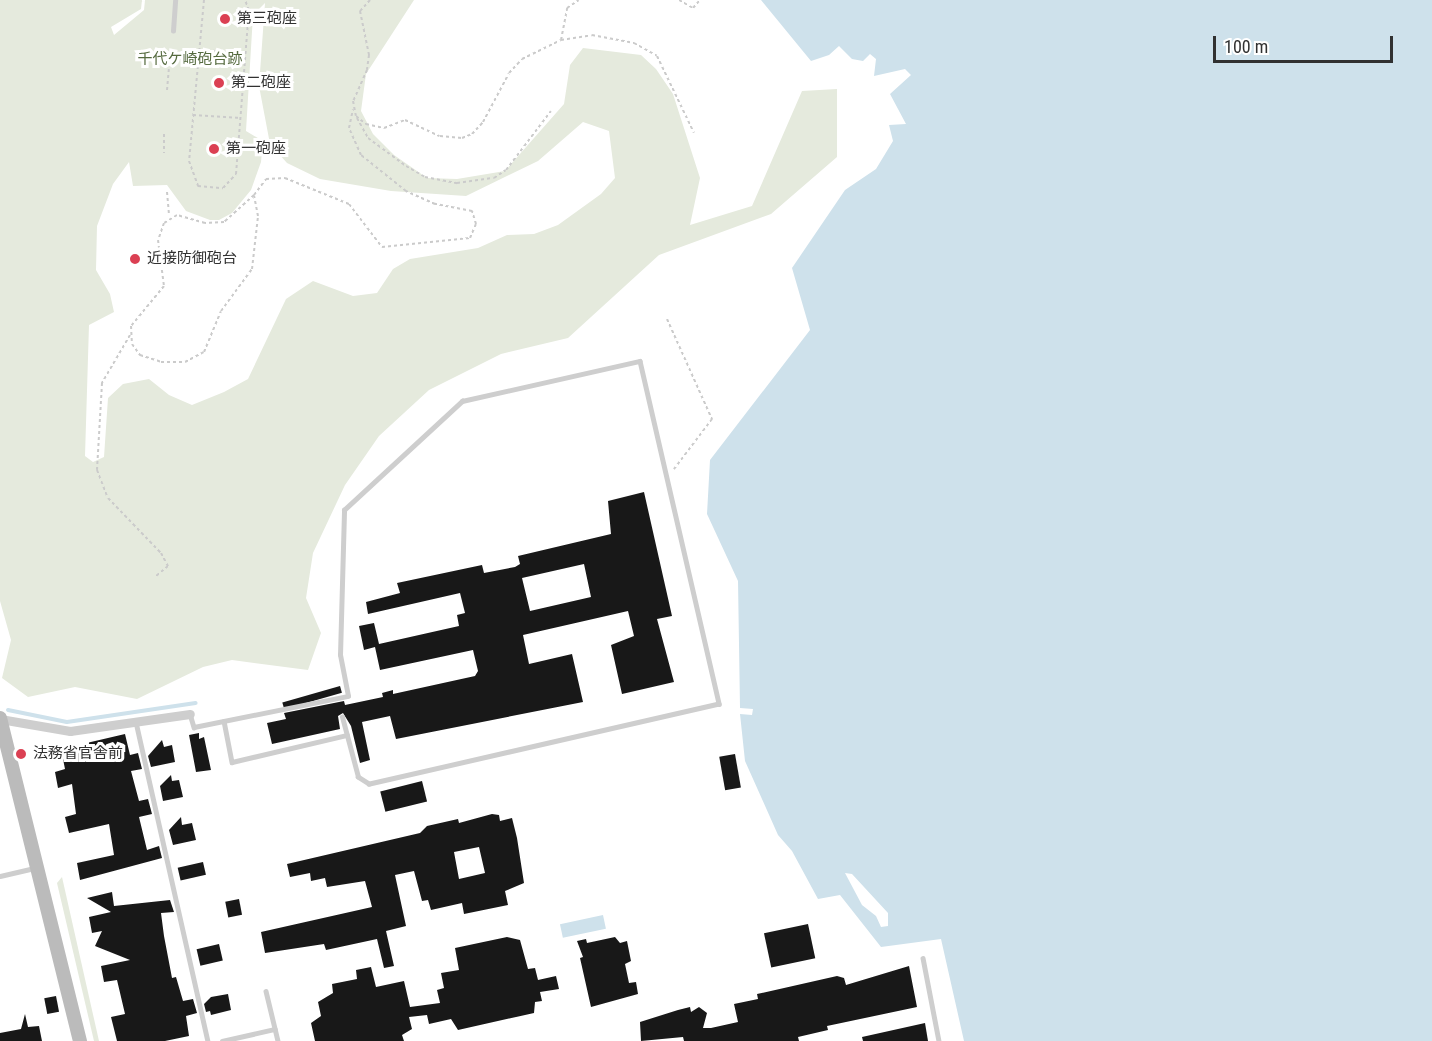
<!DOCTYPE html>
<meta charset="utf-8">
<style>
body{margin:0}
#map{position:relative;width:1432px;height:1041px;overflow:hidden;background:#fff;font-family:"Roboto Condensed","Noto Sans JP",sans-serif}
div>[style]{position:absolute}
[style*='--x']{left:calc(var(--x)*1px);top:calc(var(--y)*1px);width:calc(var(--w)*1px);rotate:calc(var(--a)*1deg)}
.green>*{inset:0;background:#e5eadd}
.water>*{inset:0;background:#cee1eb;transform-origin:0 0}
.stream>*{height:4px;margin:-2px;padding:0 2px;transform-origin:2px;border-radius:2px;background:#cee1eb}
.building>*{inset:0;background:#181818;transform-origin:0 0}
.path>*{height:2px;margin-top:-1px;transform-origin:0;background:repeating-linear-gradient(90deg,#cbcbcb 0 3px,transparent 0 6px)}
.lane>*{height:4.5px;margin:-2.25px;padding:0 2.25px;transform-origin:2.25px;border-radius:2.25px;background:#cecece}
.street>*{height:9px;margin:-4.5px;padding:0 4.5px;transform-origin:4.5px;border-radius:4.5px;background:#cecece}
.secondary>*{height:14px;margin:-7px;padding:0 7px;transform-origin:7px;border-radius:7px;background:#bbb}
.dots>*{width:16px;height:16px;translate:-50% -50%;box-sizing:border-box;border:3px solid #fff;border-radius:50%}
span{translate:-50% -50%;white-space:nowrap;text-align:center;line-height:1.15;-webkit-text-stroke:6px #fff;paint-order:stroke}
.poi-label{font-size:15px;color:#313131}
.left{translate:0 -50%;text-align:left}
.park-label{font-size:15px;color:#566b40}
.scale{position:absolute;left:1213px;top:36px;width:180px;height:27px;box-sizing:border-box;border:3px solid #313131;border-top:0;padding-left:8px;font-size:18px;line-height:21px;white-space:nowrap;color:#313131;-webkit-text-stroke:4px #fff;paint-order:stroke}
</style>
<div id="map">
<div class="green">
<i style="clip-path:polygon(evenodd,0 0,142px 0,141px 9px,111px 27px,114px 35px,144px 10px,145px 0,414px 0,366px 74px,361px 111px,373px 134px,394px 155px,427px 178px,457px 179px,505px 171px,564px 104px,570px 65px,583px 48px,641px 55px,656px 69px,673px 94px,700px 178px,690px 225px,752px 206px,802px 91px,837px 89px,837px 157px,771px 214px,659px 255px,568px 338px,501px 354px,429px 390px,379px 436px,345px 485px,313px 553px,306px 598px,321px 633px,308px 670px,232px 660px,203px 667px,137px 699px,75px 687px,28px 697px,2px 678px,11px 640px,0 601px,0 0,265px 3px,259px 86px,270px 144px,287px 163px,320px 179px,391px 191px,466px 196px,538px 161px,583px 122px,609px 131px,615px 178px,601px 194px,558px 225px,534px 234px,507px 235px,478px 248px,410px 259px,393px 269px,377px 293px,353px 296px,313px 281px,286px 299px,248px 379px,224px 392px,192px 405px,169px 395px,149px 379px,123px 384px,108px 398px,104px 457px,93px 462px,85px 456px,89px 325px,114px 312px,110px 294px,96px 270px,97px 226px,113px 184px,129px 162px,133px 186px,167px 185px,186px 211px,210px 220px,219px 220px,232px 213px,251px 190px,261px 162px,263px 141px,246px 131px,253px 15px,265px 3px)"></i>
<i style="clip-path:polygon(62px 877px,99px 1041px,94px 1041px,57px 883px)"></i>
</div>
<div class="water">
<i style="clip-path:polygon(evenodd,761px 0,1432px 0,1432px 1041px,964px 1041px,941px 939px,881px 947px,840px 895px,818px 899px,792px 851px,778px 835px,745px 761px,740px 714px,752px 715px,753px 709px,740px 708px,738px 581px,707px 514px,710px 460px,810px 330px,792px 268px,845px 190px,876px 169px,893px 141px,889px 125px,906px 124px,890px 94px,911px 75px,905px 69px,874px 76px,876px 59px,870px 54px,863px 61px,852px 59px,839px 46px,829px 55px,811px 61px,761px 0,845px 873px,852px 874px,888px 913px,888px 926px,881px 927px,876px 916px,862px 905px,845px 873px)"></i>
<i style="left:603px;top:915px;width:14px;height:44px;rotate:78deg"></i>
</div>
<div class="stream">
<i style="--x:8;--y:710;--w:60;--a:11.5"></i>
<i style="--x:67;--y:722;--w:130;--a:-8.4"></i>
</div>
<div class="building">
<i style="clip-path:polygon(evenodd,644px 492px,672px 616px,657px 619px,674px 682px,622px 694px,611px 645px,634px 636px,628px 611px,523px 635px,529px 664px,572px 654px,583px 702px,396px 739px,390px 716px,362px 722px,370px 760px,360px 763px,351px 726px,343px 713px,338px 716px,340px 729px,272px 744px,267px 723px,286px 719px,284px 713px,344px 701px,345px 705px,383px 697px,382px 693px,393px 690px,393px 694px,475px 676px,478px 671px,473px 650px,380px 670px,375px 647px,364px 650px,359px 626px,374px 623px,379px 644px,459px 626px,457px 615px,465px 613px,460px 593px,368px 614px,366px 602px,400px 593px,397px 583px,482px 565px,484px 573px,515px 567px,520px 564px,518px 556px,611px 534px,608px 501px,644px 492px,584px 564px,591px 597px,530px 611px,522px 578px,584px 564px)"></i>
<i style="left:340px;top:686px;width:7px;height:60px;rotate:74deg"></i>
<i style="clip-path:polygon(199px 733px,199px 739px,204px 737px,211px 770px,196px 772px,189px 735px)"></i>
<i style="clip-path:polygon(125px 734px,130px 755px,138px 753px,142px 769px,131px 771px,139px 801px,148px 799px,152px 814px,139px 817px,147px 850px,159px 846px,162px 858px,80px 880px,77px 863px,114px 855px,109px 824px,69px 833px,65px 817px,76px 814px,72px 784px,58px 788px,55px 772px,65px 769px,61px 749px)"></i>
<i style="clip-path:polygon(162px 740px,164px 747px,172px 745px,175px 762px,151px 767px,148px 756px)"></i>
<i style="left:735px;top:754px;width:34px;height:16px;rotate:80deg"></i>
<i style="clip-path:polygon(171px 775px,172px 781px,179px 780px,183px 797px,163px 801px,160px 786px)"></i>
<i style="left:422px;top:781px;width:21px;height:43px;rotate:76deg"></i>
<i style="clip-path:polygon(evenodd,492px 814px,499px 815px,500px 821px,512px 818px,517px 838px,524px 883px,505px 891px,508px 905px,464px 914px,462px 903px,431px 910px,428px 900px,422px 901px,414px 871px,395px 875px,406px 926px,386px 931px,394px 966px,384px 968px,377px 939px,326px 950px,324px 944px,265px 953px,261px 932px,372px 907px,365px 881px,327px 887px,325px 878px,311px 881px,310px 873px,290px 877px,287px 864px,420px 833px,427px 826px,458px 819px,459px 823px,492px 814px,479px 847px,485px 873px,459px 879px,454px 852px,479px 847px)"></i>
<i style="clip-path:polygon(181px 817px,182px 825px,192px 823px,196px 840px,173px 845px,169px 830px)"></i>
<i style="left:203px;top:862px;width:13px;height:26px;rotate:77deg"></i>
<i style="clip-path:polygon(112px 892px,114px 906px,170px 900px,174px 912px,161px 913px,164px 936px,172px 978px,176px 977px,183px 1001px,193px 999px,197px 1013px,186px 1016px,189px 1036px,165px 1041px,117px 1041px,111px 1017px,125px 1014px,117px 980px,104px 982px,101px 966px,130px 960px,95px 946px,102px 931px,92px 933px,89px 917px,111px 912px,87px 898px)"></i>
<i style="left:239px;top:899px;width:16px;height:14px;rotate:79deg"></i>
<i style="left:808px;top:924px;width:35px;height:45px;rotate:78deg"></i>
<i style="clip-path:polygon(507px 937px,520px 940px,528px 969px,535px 968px,538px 980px,556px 976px,559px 989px,540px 992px,542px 1001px,535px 1002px,534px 1013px,458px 1030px,451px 1019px,429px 1024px,427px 1015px,409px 1017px,412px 1029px,402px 1035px,404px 1041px,315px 1041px,311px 1023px,321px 1016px,318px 1002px,333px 993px,332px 984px,357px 979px,356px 970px,371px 967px,376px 987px,404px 981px,410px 1007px,440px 1003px,437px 990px,444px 988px,441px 973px,459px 970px,455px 948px)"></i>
<i style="clip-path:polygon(615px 937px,620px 943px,627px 941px,631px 961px,625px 964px,629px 983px,636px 982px,638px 994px,591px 1007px,580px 958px,583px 957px,577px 941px,586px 939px,587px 943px)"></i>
<i style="left:219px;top:944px;width:17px;height:23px;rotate:77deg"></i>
<i style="clip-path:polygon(909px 966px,917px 1007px,827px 1026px,828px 1030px,798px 1037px,799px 1041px,684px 1041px,683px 1037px,641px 1041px,640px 1022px,678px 1010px,690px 1007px,691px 1012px,699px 1007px,707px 1013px,703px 1028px,711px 1028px,738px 1022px,734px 1004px,758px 999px,757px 994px,837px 976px,844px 978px,846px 985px)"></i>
<i style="clip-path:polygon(228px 994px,231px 1010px,211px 1015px,210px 1011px,206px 1012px,204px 1004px,211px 997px)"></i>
<i style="left:56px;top:996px;width:16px;height:12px;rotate:79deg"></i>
<i style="clip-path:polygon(25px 1014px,28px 1027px,39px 1026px,42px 1041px,0 1041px,0 1033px,21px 1029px)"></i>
<i style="clip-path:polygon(925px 1023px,928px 1041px,863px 1041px,862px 1037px)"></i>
</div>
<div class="path">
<i style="--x:204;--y:0;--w:162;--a:95.3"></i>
<i style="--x:189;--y:161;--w:27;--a:70"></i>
<i style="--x:198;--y:186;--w:25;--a:5"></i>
<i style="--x:223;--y:188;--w:19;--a:-47"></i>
<i style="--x:236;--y:174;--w:165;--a:-85.5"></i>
<i style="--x:249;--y:10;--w:11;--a:-112"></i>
<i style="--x:370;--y:0;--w:15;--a:132"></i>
<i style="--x:360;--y:11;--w:45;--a:78.4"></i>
<i style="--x:369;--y:55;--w:15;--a:98"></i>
<i style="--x:367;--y:70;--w:34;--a:114"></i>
<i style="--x:353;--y:101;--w:15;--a:79"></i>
<i style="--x:356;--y:116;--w:13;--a:39"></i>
<i style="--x:366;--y:124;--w:18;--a:13"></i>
<i style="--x:384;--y:128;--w:22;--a:-21"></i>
<i style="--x:405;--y:120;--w:38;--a:25"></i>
<i style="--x:440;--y:136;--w:22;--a:5"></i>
<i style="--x:462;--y:138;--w:11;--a:-22"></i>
<i style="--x:472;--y:134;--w:16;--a:-47"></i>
<i style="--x:483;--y:122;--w:55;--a:-62"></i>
<i style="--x:509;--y:73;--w:19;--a:-47"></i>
<i style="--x:522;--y:59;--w:43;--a:-26"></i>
<i style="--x:561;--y:40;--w:31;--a:-9"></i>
<i style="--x:592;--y:35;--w:43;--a:10.8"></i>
<i style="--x:634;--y:43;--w:26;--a:29"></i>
<i style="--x:657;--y:56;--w:85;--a:64.3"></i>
<i style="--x:679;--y:0;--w:16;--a:30"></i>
<i style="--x:693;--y:8;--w:11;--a:-49"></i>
<i style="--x:561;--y:40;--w:33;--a:-79"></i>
<i style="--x:567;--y:8;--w:14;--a:-34"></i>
<i style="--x:201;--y:50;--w:45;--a:3.8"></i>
<i style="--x:167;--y:90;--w:21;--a:-85"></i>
<i style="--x:193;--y:115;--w:48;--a:3.6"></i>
<i style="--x:357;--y:118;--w:23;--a:61"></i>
<i style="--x:368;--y:138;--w:47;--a:36.4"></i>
<i style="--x:406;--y:166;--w:22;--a:30"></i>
<i style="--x:425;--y:177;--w:33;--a:11"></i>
<i style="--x:457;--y:183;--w:37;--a:-8"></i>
<i style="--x:494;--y:178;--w:14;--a:-34"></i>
<i style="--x:506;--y:170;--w:74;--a:-52.7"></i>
<i style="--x:164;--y:134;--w:19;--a:90"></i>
<i style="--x:167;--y:192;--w:24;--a:85"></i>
<i style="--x:254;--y:195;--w:40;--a:138"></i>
<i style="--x:224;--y:222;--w:19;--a:177"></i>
<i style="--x:205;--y:223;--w:29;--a:-164"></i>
<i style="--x:177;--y:215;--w:15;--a:148"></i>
<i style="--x:164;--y:223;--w:18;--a:109"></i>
<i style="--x:158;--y:240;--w:46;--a:82.6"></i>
<i style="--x:164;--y:286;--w:52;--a:129.5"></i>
<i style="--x:131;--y:326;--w:18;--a:87"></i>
<i style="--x:132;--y:344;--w:14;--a:54"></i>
<i style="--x:140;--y:355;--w:22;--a:18"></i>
<i style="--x:161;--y:362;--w:24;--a:0"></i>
<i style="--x:185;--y:362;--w:21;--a:-28"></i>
<i style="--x:204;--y:352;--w:44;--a:-67.5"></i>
<i style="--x:221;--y:311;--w:52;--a:-53.6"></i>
<i style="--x:252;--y:269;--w:53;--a:-83.5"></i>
<i style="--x:258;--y:216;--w:21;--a:-101"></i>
<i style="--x:254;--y:195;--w:20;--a:-53"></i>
<i style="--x:266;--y:179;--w:19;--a:-3"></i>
<i style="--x:285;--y:178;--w:69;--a:22.1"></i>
<i style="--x:349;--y:204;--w:54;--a:52.5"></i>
<i style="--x:382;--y:247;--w:88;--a:-5.8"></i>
<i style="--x:470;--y:238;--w:15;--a:-67"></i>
<i style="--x:476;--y:224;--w:14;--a:-107"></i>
<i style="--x:472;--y:211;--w:38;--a:-169"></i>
<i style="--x:435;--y:204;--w:32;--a:-156"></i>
<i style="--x:406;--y:191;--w:58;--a:-141.3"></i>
<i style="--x:361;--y:155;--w:30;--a:-114"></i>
<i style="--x:349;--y:128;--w:19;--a:-78"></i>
<i style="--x:667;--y:319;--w:110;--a:65.8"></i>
<i style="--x:712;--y:419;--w:63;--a:127.2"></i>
<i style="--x:130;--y:335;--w:56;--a:120.3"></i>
<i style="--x:102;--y:383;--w:87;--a:93.3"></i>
<i style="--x:97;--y:470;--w:30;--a:69"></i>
<i style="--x:108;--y:498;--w:76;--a:46.1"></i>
<i style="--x:161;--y:553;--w:15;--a:62"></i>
<i style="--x:168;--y:566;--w:16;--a:140"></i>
</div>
<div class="lane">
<i style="--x:173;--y:31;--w:31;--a:-86"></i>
<i style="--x:190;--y:714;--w:14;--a:73"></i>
<i style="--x:194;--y:727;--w:157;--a:-11.4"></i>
<i style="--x:348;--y:696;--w:42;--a:-101"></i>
<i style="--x:340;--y:655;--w:145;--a:-88.4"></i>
<i style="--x:344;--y:510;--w:161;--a:-42.7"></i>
<i style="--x:462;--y:401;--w:182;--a:-12.7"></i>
<i style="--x:640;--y:361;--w:352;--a:77"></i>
<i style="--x:719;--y:704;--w:359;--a:167.1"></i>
<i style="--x:369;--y:784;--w:13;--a:-148"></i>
<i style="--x:358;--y:777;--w:62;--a:-104.9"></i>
<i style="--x:224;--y:721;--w:42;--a:79"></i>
<i style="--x:232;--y:762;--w:118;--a:-13.2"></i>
<i style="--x:136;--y:722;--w:327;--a:77.3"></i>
<i style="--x:0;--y:876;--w:36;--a:-13"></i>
<i style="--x:923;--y:958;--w:85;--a:79.1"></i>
<i style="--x:266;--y:991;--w:51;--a:76.5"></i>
<i style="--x:222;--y:1041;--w:54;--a:-12.8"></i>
</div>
<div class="street">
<i style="--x:0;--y:719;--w:71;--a:9.7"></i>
<i style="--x:70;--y:731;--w:121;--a:-8.1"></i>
</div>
<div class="secondary">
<i style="--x:0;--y:718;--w:333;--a:76.1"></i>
</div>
<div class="dots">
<i style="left:225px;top:19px;background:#db4053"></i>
<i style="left:219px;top:83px;background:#db4053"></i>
<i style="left:214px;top:149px;background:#db4053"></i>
<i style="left:135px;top:259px;background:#db4053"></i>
<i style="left:21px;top:754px;background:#db4053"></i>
</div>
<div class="poi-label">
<span class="left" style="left:237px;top:19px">第三砲座</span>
<span class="left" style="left:231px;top:83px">第二砲座</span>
<span class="left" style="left:226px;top:149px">第一砲座</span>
<span class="left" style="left:147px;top:259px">近接防御砲台</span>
<span class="left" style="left:33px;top:754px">法務省官舎前</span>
</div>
<div class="park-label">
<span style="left:190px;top:60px">千代ケ崎砲台跡</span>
</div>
<div class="scale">100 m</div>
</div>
